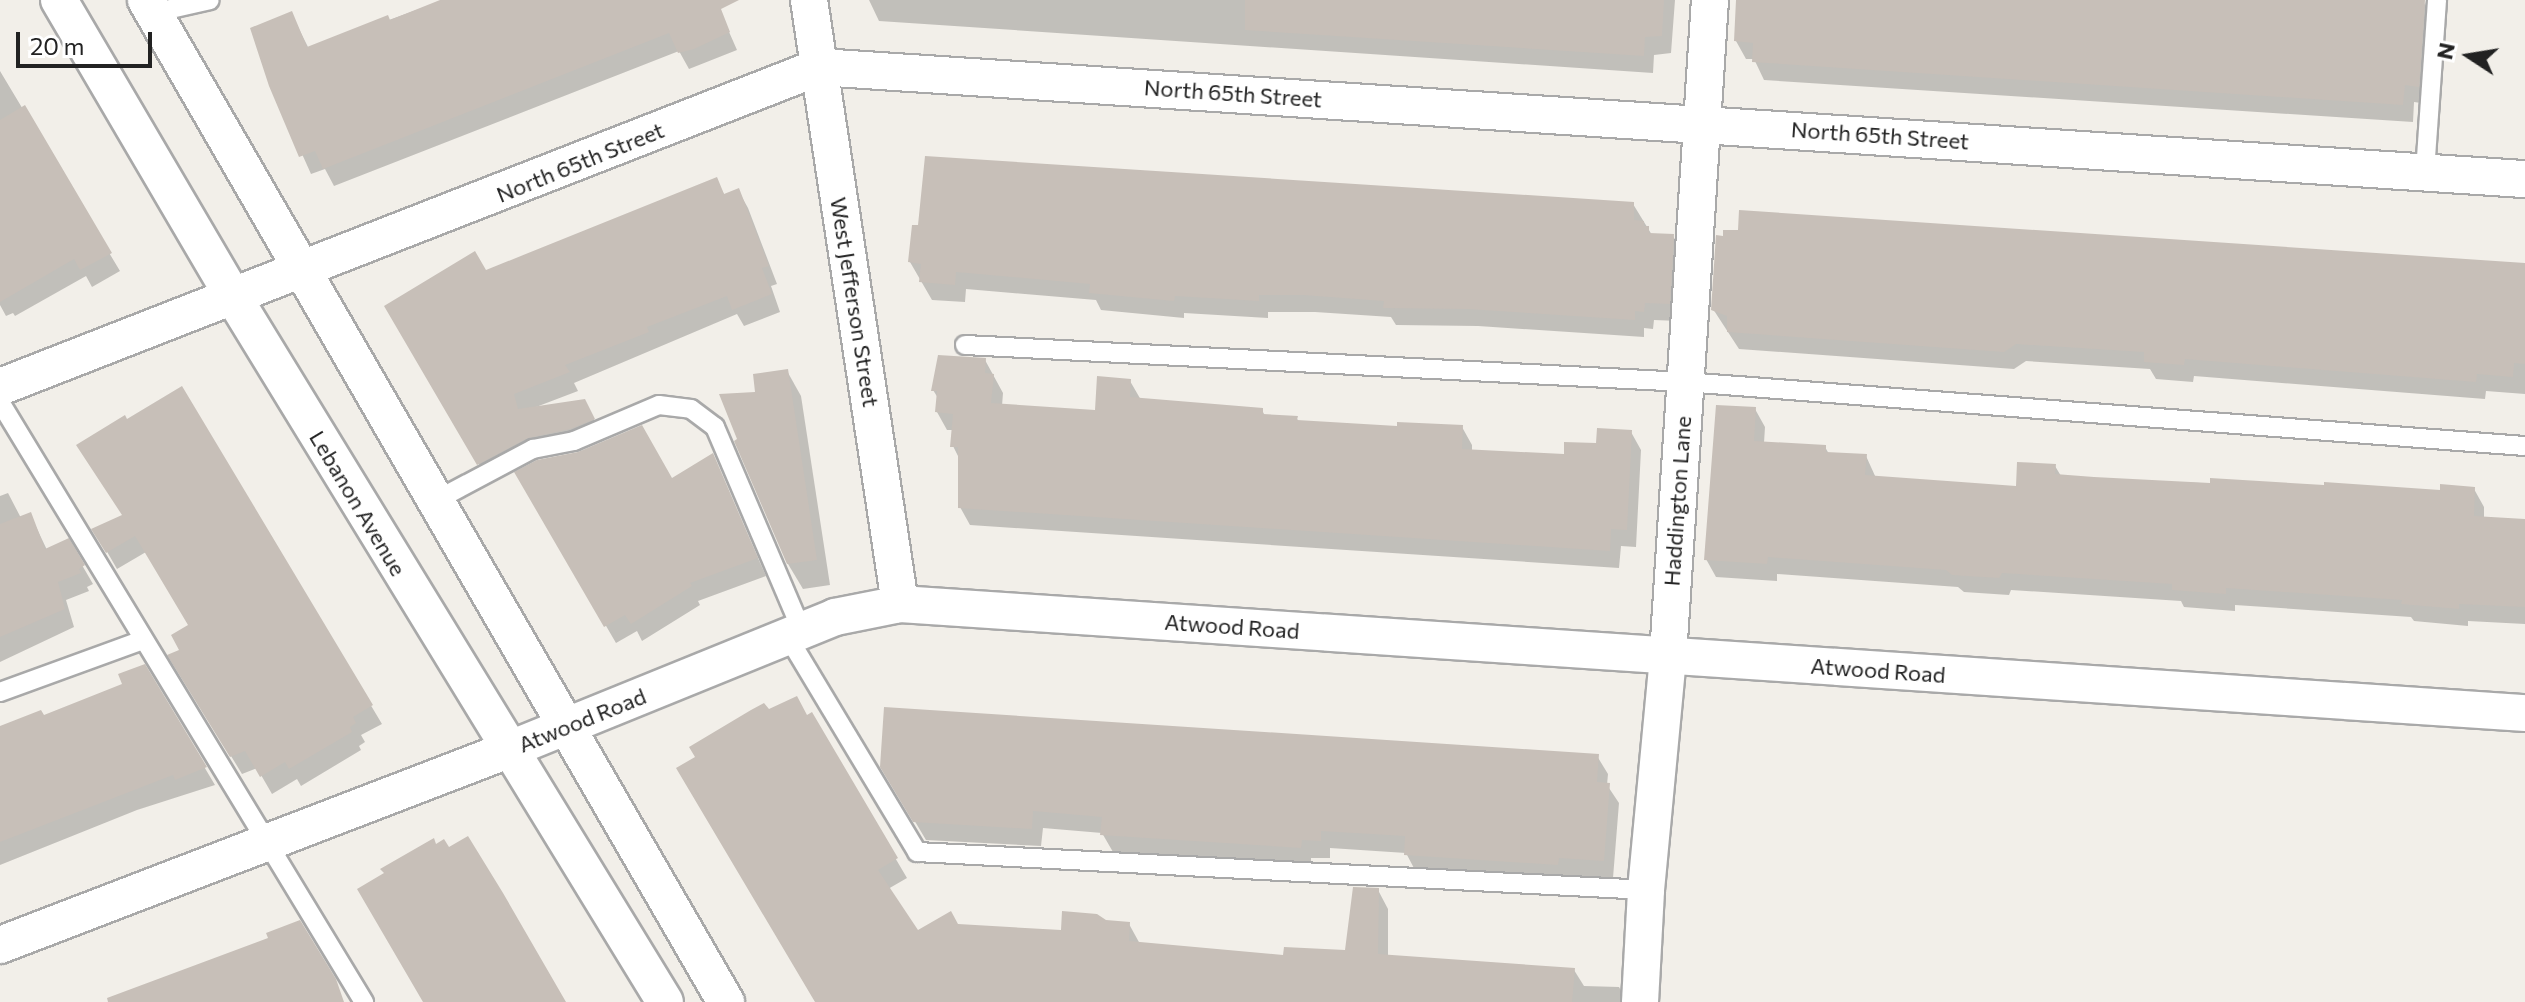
<!DOCTYPE html>
<style>
body{margin:0}
#map{position:relative;width:2525px;height:1002px;overflow:hidden;background:#f2efe9;font-family:Commissioner,sans-serif}
div>[style]{position:absolute}
[style*='--x']{left:calc(var(--x)*1px);top:calc(var(--y)*1px);width:calc(var(--w)*1px);rotate:calc(var(--a)*1deg)}
.shadow>*{inset:0;background:#0003}
.building>*{inset:0;background:#c7bfb8}
.roads{filter:drop-shadow(2px 0 #a9a9a9) drop-shadow(-2px 0 #a9a9a9) drop-shadow(0 2px #a9a9a9) drop-shadow(0 -2px #a9a9a9)}
.lane>*{height:18px;margin:-9px;padding:0 9px;transform-origin:9px;border-radius:9px;background:#fff}
.street>*{height:36px;margin:-18px;padding:0 18px;transform-origin:18px;border-radius:18px;background:#fff}
span{translate:-50% -50%;white-space:nowrap;text-align:center;line-height:1.15;-webkit-text-stroke:7px #fff;paint-order:stroke}
.street-label{font-size:22px;color:#222}
.north{position:absolute;left:2429px;top:16px;width:80px;height:80px;-webkit-text-stroke:6px #fff;paint-order:stroke;rotate:282deg;font-size:22px;font-weight:700;line-height:32px;text-align:center;color:#222}
.north::after{content:'';display:block;margin:auto;width:28px;height:36px;background:#222;clip-path:polygon(50% 0,100% 100%,50% 72%,0 100%)}
.scale{position:absolute;left:16px;top:32px;width:136px;height:36px;box-sizing:border-box;border:4px solid #222;border-top:0;padding-left:10px;font-size:24px;line-height:28px;white-space:nowrap;color:#222;-webkit-text-stroke:6px #fff;paint-order:stroke}
</style>
<div id="map">
<div class="shadow">
<i style="clip-path:polygon(444px 0,715px 0,737px 50px,689px 69px,679px 51px,334px 186px,325px 169px,311px 174px,271px 85px,291px 13px,309px 49px)"></i>
<i style="clip-path:polygon(869px 0,1675px 0,1671px 53px,1654px 55px,1653px 73px,879px 21px)"></i>
<i style="clip-path:polygon(1739px 0,2411px 0,2424px 3px,2434px 21px,2428px 104px,2414px 102px,2413px 122px,1764px 80px,1754px 59px,1746px 59px,1736px 41px)"></i>
<i style="clip-path:polygon(0 71px,120px 271px,92px 287px,86px 276px,15px 316px,13px 313px,6px 316px,0 305px)"></i>
<i style="clip-path:polygon(716px 179px,725px 196px,738px 190px,748px 208px,777px 284px,771px 286px,780px 312px,744px 326px,737px 314px,574px 383px,578px 391px,536px 407px,584px 402px,604px 437px,538px 455px,489px 481px,386px 306px,485px 273px)"></i>
<i style="clip-path:polygon(1633px 204px,1652px 235px,1673px 236px,1683px 253px,1679px 321px,1654px 320px,1653px 329px,1644px 328px,1644px 337px,1478px 326px,1396px 325px,1391px 317px,1315px 312px,1268px 312px,1268px 318px,1184px 313px,1184px 318px,1101px 310px,1096px 300px,966px 289px,965px 302px,932px 300px,910px 262px)"></i>
<i style="clip-path:polygon(2525px 265px,2525px 394px,2486px 391px,2485px 399px,2194px 376px,2193px 382px,2156px 379px,2150px 369px,2026px 361px,2014px 369px,1739px 349px,1713px 309px)"></i>
<i style="clip-path:polygon(985px 360px,1003px 393px,1002px 406px,1097px 412px,1130px 381px,1141px 400px,1262px 410px,1265px 416px,1296px 417px,1299px 422px,1399px 429px,1462px 427px,1472px 445px,1472px 451px,1566px 456px,1631px 432px,1641px 450px,1636px 547px,1621px 546px,1619px 568px,970px 525px,960px 507px,960px 460px,953px 446px,954px 430px,947px 430px,937px 412px,938px 398px,933px 390px)"></i>
<i style="clip-path:polygon(787px 371px,801px 396px,830px 585px,803px 589px,788px 564px,758px 394px)"></i>
<i style="clip-path:polygon(182px 389px,382px 724px,361px 735px,365px 742px,359px 746px,361px 750px,301px 786px,297px 779px,272px 794px,257px 768px,242px 774px,170px 656px,182px 651px,191px 626px,146px 552px,117px 569px,94px 529px,124px 517px,127px 422px)"></i>
<i style="clip-path:polygon(1755px 409px,1765px 427px,1764px 443px,1825px 447px,1829px 454px,1866px 456px,1876px 478px,2018px 488px,2055px 466px,2061px 476px,2094px 479px,2442px 492px,2474px 489px,2484px 507px,2484px 519px,2525px 521px,2525px 624px,2468px 621px,2468px 626px,2414px 621px,2411px 617px,2235px 605px,2235px 611px,2184px 607px,2181px 601px,2011px 590px,2009px 595px,1964px 592px,1958px 587px,1777px 574px,1777px 581px,1716px 577px,1706px 559px)"></i>
<i style="clip-path:polygon(712px 456px,766px 576px,698px 601px,700px 605px,642px 641px,637px 631px,616px 643px,517px 473px,672px 480px)"></i>
<i style="clip-path:polygon(8px 493px,21px 518px,30px 514px,47px 550px,68px 541px,93px 584px,87px 587px,89px 591px,66px 600px,74px 627px,0 662px,0 496px)"></i>
<i style="clip-path:polygon(144px 666px,215px 785px,137px 810px,0 865px,0 734px,125px 685px)"></i>
<i style="clip-path:polygon(768px 712px,807px 718px,811px 715px,907px 878px,888px 889px,918px 933px,957px 926px,1063px 932px,1105px 922px,1129px 924px,1140px 944px,1285px 957px,1347px 952px,1378px 890px,1388px 909px,1388px 957px,1574px 970px,1584px 986px,1619px 987px,1627px 1002px,818px 1002px)"></i>
<i style="clip-path:polygon(1597px 756px,1608px 774px,1607px 785px,1619px 803px,1613px 878px,1568px 875px,1567px 882px,1416px 872px,1406px 853px,1330px 848px,1330px 858px,1311px 858px,1311px 865px,1113px 852px,1102px 833px,1043px 828px,1041px 846px,926px 840px,882px 766px)"></i>
</div>
<div class="building">
<i style="clip-path:polygon(440px 0,739px 0,721px 9px,730px 32px,694px 49px,678px 53px,669px 33px,323px 169px,315px 151px,299px 157px,269px 86px,250px 28px,292px 11px,307px 47px,388px 15px,390px 20px)"></i>
<i style="clip-path:polygon(1245px 0,1664px 0,1662px 36px,1645px 37px,1644px 56px,1245px 30px)"></i>
<i style="clip-path:polygon(1736px 0,2425px 0,2419px 87px,2405px 85px,2403px 105px,1752px 62px,1753px 43px,1734px 41px)"></i>
<i style="clip-path:polygon(25px 105px,112px 253px,80px 270px,74px 259px,0 302px,0 120px)"></i>
<i style="clip-path:polygon(925px 156px,1634px 202px,1634px 220px,1644px 221px,1644px 226px,1649px 226px,1649px 233px,1674px 234px,1670px 304px,1645px 303px,1644px 312px,1635px 311px,1635px 320px,1467px 309px,1383px 308px,1384px 301px,1303px 295px,1259px 295px,1259px 301px,1175px 296px,1174px 301px,1089px 293px,1090px 284px,956px 272px,955px 285px,919px 282px,921px 264px,908px 262px,912px 225px,918px 225px)"></i>
<i style="clip-path:polygon(717px 177px,724px 194px,739px 188px,769px 266px,762px 268px,772px 294px,732px 310px,727px 296px,647px 327px,649px 332px,565px 365px,570px 372px,514px 394px,518px 409px,585px 399px,595px 419px,570px 429px,528px 438px,477px 465px,384px 306px,475px 251px,486px 270px)"></i>
<i style="clip-path:polygon(1739px 210px,2525px 263px,2525px 364px,2514px 363px,2513px 377px,2477px 374px,2476px 382px,2185px 359px,2184px 365px,2144px 362px,2144px 352px,2016px 344px,2004px 352px,1727px 332px,1727px 316px,1711px 310px,1716px 235px,1723px 236px,1723px 230px,1738px 230px)"></i>
<i style="clip-path:polygon(938px 355px,986px 358px,985px 373px,994px 374px,991px 403px,1095px 410px,1097px 376px,1131px 379px,1130px 397px,1263px 408px,1263px 414px,1298px 416px,1297px 420px,1397px 426px,1397px 422px,1463px 425px,1462px 449px,1564px 454px,1564px 442px,1596px 443px,1597px 428px,1632px 430px,1627px 530px,1611px 529px,1610px 551px,958px 508px,958px 447px,950px 447px,953px 414px,935px 412px,937px 391px,931px 391px)"></i>
<i style="clip-path:polygon(788px 369px,817px 560px,787px 564px,734px 441px,737px 439px,719px 394px,755px 392px,753px 374px)"></i>
<i style="clip-path:polygon(182px 386px,373px 705px,353px 717px,356px 723px,350px 727px,352px 732px,289px 769px,285px 762px,260px 777px,245px 751px,230px 757px,167px 655px,179px 650px,171px 635px,188px 625px,135px 536px,106px 553px,91px 529px,122px 515px,76px 445px,125px 415px,127px 419px)"></i>
<i style="clip-path:polygon(1716px 405px,1756px 407px,1754px 441px,1826px 445px,1826px 452px,1867px 454px,1865px 475px,2016px 486px,2017px 462px,2056px 464px,2055px 474px,2094px 477px,2210px 483px,2210px 478px,2324px 485px,2324px 482px,2440px 490px,2440px 484px,2475px 487px,2474px 516px,2525px 519px,2525px 607px,2459px 604px,2459px 609px,2401px 604px,2402px 600px,2226px 588px,2226px 594px,2172px 590px,2172px 584px,2002px 573px,1999px 578px,1952px 575px,1946px 570px,1768px 557px,1767px 564px,1704px 560px)"></i>
<i style="clip-path:polygon(642px 425px,672px 478px,713px 453px,758px 558px,690px 583px,692px 586px,631px 624px,625px 615px,604px 627px,514px 472px,537px 460px,578px 452px)"></i>
<i style="clip-path:polygon(31px 512px,45px 549px,69px 538px,85px 565px,79px 569px,81px 573px,58px 582px,65px 609px,0 637px,0 524px)"></i>
<i style="clip-path:polygon(145px 664px,207px 767px,175px 780px,173px 775px,0 842px,0 726px,41px 710px,44px 715px,122px 684px,118px 674px)"></i>
<i style="clip-path:polygon(797px 696px,807px 715px,812px 712px,898px 858px,878px 870px,918px 930px,951px 911px,958px 924px,1061px 930px,1062px 911px,1097px 914px,1106px 920px,1130px 922px,1129px 941px,1283px 955px,1284px 947px,1345px 950px,1353px 887px,1379px 888px,1378px 954px,1575px 968px,1572px 1002px,815px 1002px,676px 768px,695px 757px,689px 747px,751px 710px,764px 703px,769px 709px)"></i>
<i style="clip-path:polygon(884px 707px,1599px 754px,1597px 782px,1610px 783px,1604px 861px,1559px 858px,1558px 865px,1404px 855px,1405px 836px,1321px 831px,1321px 841px,1302px 840px,1301px 848px,1100px 835px,1102px 817px,1033px 811px,1032px 829px,913px 822px,880px 767px)"></i>
<i style="clip-path:polygon(468px 836px,503px 893px,566px 1002px,423px 1002px,357px 889px,384px 873px,380px 869px,434px 838px,436px 844px,444px 839px,449px 847px)"></i>
<i style="clip-path:polygon(300px 920px,336px 979px,344px 1002px,108px 1002px,107px 998px,268px 938px,266px 933px)"></i>
</div>
<div class="roads">
<div class="lane">
<i style="--x:153;--y:13;--w:58;--a:-12.8"></i>
<i style="--x:2425;--y:172;--w:172;--a:-86"></i>
<i style="--x:965;--y:345;--w:721;--a:2.94"></i>
<i style="--x:1685;--y:382;--w:842;--a:4.36"></i>
<i style="--x:0;--y:402;--w:702;--a:58.76"></i>
<i style="--x:435;--y:501;--w:111;--a:-28"></i>
<i style="--x:533;--y:449;--w:42;--a:-11"></i>
<i style="--x:574;--y:441;--w:92;--a:-23"></i>
<i style="--x:659;--y:405;--w:32;--a:7"></i>
<i style="--x:691;--y:409;--w:30;--a:37"></i>
<i style="--x:715;--y:427;--w:222;--a:66.9"></i>
<i style="--x:788;--y:637;--w:251;--a:59"></i>
<i style="--x:917;--y:852;--w:730;--a:2.98"></i>
<i style="--x:0;--y:692;--w:152;--a:-20"></i>
</div>
<div class="street">
<i style="--x:59;--y:0;--w:346;--a:59.6"></i>
<i style="--x:234;--y:298;--w:825;--a:58.52"></i>
<i style="--x:146;--y:0;--w:1158;--a:59.94"></i>
<i style="--x:809;--y:0;--w:611;--a:81.43"></i>
<i style="--x:0;--y:387;--w:879;--a:-21.34"></i>
<i style="--x:819;--y:67;--w:1710;--a:3.76"></i>
<i style="--x:0;--y:945;--w:544;--a:-21"></i>
<i style="--x:508;--y:750;--w:353;--a:-22.1"></i>
<i style="--x:835;--y:617;--w:66;--a:-11.3"></i>
<i style="--x:900;--y:604;--w:1629;--a:3.84"></i>
<i style="--x:1640;--y:1002;--w:112;--a:-86.9"></i>
<i style="--x:1646;--y:890;--w:235;--a:-84.6"></i>
<i style="--x:1668;--y:656;--w:657;--a:-86.34"></i>
</div>
</div>
<div class="street-label">
<span style="left:1233px;top:93px;rotate:4deg">North 65th Street</span>
<span style="left:1880px;top:135px;rotate:4deg">North 65th Street</span>
<span style="left:580px;top:162px;rotate:-22deg">North 65th Street</span>
<span style="left:855px;top:302px;rotate:81deg">West Jefferson Street</span>
<span style="left:1677px;top:501px;rotate:-86deg">Haddington Lane</span>
<span style="left:358px;top:503px;rotate:59deg">Lebanon Avenue</span>
<span style="left:1232px;top:626px;rotate:4deg">Atwood Road</span>
<span style="left:1878px;top:670px;rotate:4deg">Atwood Road</span>
<span style="left:582px;top:720px;rotate:-22deg">Atwood Road</span>
</div>
<div class="north">N</div>
<div class="scale">20 m</div>
</div>
